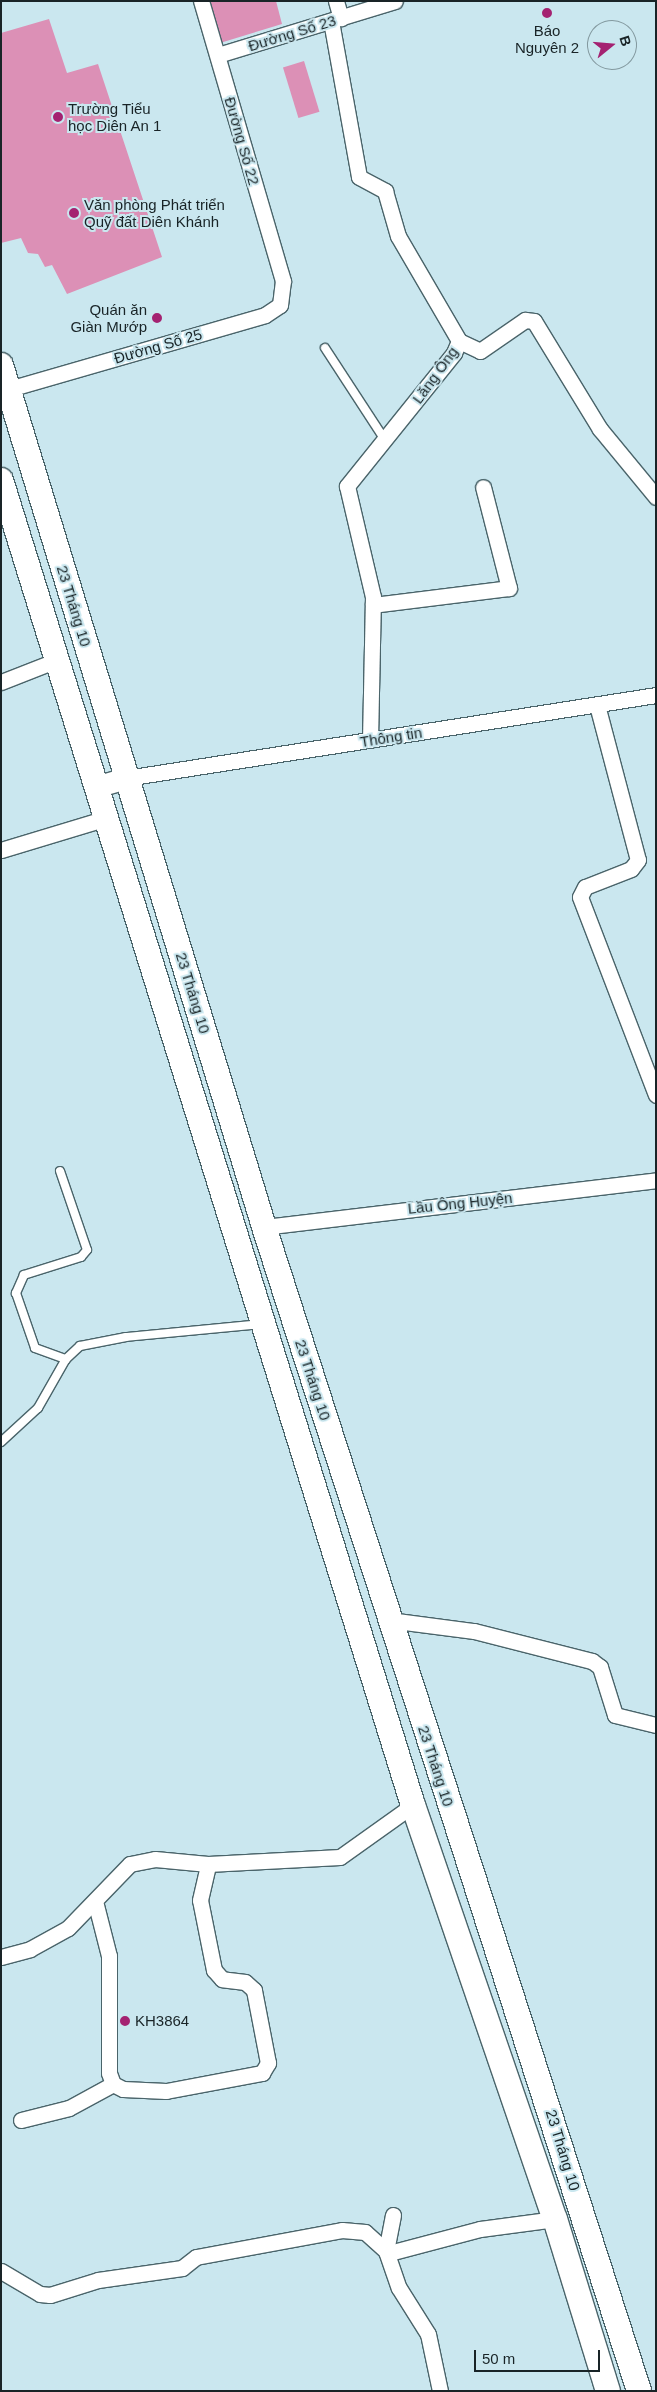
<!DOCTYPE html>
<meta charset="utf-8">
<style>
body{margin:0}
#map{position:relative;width:657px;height:2392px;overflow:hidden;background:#cae7ef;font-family:Arial,sans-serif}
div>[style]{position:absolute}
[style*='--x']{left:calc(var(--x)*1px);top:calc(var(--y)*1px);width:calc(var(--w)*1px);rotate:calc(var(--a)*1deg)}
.building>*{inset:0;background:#dc90b6;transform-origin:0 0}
.roads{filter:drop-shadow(1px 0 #4a646a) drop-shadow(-1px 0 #4a646a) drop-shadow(0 1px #4a646a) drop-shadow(0 -1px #4a646a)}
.service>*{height:8px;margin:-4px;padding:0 4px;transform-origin:4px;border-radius:4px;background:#fff}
.minor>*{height:15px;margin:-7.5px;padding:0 7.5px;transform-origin:7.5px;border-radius:7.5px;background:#fff}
.secondary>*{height:21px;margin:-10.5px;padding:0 10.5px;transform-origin:10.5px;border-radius:10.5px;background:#fff}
.primary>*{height:24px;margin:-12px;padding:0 12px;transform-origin:12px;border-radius:12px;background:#fff}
.dots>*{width:14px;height:14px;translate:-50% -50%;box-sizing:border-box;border:2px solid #cae7ef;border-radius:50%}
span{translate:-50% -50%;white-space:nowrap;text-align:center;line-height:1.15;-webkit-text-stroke:4px #cae7ef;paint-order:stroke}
.poi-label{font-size:15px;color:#192427}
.left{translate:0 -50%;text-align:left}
.right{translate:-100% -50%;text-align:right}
.street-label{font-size:15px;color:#192427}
.frame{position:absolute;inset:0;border:2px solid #192427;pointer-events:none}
.north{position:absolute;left:587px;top:20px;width:50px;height:50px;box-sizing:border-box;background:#cae7ef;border:1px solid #83999f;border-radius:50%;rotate:73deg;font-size:14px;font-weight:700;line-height:20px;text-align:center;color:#192427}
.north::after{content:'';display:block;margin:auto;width:18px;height:22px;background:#a42271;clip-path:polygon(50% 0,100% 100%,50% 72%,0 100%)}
.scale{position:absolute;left:474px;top:2350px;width:126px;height:22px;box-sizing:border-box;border:2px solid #192427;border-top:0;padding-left:6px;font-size:15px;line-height:18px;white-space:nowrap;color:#192427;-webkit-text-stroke:4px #cae7ef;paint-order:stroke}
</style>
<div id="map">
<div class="building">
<i style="clip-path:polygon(207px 1px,276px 1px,282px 24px,220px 43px)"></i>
<i style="clip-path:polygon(49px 19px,67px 73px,98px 64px,162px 257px,67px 294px,52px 265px,45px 267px,38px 254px,28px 253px,21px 238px,1px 243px,1px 33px)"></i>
<i style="left:304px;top:61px;width:53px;height:22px;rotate:73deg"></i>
</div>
<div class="roads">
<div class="service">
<i style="--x:325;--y:348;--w:110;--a:56.9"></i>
<i style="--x:60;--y:1171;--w:83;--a:71.1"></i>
<i style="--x:87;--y:1250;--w:9;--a:131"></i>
<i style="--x:81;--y:1257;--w:60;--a:162.5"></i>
<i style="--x:24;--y:1275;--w:20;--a:114"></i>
<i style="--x:16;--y:1293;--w:58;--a:70.9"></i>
<i style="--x:35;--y:1348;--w:33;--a:20"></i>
<i style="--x:1;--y:1442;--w:50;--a:-42.6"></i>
<i style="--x:38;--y:1408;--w:56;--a:-60.3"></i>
<i style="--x:66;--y:1359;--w:19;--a:-43"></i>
<i style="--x:80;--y:1346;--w:47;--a:-11.1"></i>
<i style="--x:126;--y:1337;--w:135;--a:-5.5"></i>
</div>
<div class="minor">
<i style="--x:336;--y:1;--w:18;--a:74"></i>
<i style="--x:331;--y:21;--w:158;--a:79.8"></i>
<i style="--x:359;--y:177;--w:30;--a:28"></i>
<i style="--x:385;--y:191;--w:47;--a:73.9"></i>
<i style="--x:398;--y:236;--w:121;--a:59.8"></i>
<i style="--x:459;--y:341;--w:13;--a:113"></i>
<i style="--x:454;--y:353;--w:171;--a:128.8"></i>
<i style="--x:347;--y:486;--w:114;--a:76.8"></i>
<i style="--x:373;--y:597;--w:143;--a:91.2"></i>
<i style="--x:218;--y:55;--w:185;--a:-17"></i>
<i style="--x:459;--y:341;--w:23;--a:25"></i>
<i style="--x:480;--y:351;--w:55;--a:-34.6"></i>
<i style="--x:525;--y:320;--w:9;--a:6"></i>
<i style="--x:534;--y:321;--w:127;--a:58.6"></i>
<i style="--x:600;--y:429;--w:88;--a:50.5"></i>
<i style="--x:9;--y:389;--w:266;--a:-16.1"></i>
<i style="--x:265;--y:315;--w:18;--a:-34"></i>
<i style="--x:280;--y:305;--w:24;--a:-83"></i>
<i style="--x:283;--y:281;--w:292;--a:-106.3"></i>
<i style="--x:373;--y:605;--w:137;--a:-7.1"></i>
<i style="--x:509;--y:588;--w:104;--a:-104.4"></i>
<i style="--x:1;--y:682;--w:60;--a:-21.4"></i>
<i style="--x:597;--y:705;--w:160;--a:75.2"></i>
<i style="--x:638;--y:860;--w:11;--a:128"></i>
<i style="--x:631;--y:869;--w:49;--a:158.6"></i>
<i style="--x:585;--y:887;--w:11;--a:117"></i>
<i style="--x:580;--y:897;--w:212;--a:69"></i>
<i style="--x:126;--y:778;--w:536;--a:-8.9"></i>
<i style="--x:1;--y:850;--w:108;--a:-16.8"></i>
<i style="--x:264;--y:1227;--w:395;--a:-6.8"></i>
<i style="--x:389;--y:1620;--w:86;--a:7.4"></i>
<i style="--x:474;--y:1631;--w:122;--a:14.3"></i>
<i style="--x:592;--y:1661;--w:10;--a:37"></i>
<i style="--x:600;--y:1667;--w:50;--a:72.6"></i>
<i style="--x:615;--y:1715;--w:42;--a:13.7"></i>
<i style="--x:95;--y:1901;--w:57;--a:75.7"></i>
<i style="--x:109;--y:1956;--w:117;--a:90"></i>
<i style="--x:109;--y:2073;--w:12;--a:70"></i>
<i style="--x:113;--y:2084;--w:11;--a:27"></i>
<i style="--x:123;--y:2089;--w:43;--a:2.7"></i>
<i style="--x:166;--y:2091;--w:98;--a:-10.6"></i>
<i style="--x:262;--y:2073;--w:12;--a:-59"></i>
<i style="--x:268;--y:2063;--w:74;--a:-100.9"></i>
<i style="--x:254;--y:1990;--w:12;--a:-138"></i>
<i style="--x:245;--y:1982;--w:23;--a:-173"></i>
<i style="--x:222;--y:1979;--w:12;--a:-132"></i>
<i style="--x:214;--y:1970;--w:71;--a:-101.3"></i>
<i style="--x:200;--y:1900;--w:37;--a:-77"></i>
<i style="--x:1;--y:1957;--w:30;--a:-15"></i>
<i style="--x:30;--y:1949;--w:43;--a:-28.9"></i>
<i style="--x:68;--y:1928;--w:89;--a:-45.9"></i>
<i style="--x:130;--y:1864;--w:25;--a:-11"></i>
<i style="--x:155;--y:1859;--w:53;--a:5.4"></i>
<i style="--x:208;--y:1864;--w:132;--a:-3"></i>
<i style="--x:340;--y:1857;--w:90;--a:-35.5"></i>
<i style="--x:21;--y:2120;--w:49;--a:-14"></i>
<i style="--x:69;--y:2108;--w:50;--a:-28.6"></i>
<i style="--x:393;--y:2215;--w:37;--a:101"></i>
<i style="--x:386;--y:2251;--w:39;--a:71"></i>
<i style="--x:399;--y:2288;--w:54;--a:57.8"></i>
<i style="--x:428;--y:2334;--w:58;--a:78.1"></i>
<i style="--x:1;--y:2271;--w:45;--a:30.5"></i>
<i style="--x:40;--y:2294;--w:10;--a:6"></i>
<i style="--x:50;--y:2295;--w:50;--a:-17.4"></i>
<i style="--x:98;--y:2280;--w:85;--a:-8.1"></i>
<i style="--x:182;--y:2268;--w:18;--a:-38"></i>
<i style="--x:196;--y:2257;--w:148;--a:-10.5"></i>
<i style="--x:342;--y:2230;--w:23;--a:5"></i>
<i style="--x:365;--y:2232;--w:28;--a:42"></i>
<i style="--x:386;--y:2251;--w:7;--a:8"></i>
<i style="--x:393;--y:2252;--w:90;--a:-14.8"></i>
<i style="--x:480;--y:2229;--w:76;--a:-7.6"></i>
</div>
<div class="secondary">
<i style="--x:95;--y:787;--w:32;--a:-16"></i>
</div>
<div class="primary">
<i style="--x:1;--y:365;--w:901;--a:73.03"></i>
<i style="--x:264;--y:1227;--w:1223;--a:72.14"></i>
<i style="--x:1;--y:480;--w:1388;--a:72.73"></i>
<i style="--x:413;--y:1805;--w:438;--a:71.1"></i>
<i style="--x:555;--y:2219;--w:180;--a:72.9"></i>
</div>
</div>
<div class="dots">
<i style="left:547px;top:13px;background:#a42271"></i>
<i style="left:58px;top:117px;background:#a42271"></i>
<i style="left:74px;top:213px;background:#a42271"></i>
<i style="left:157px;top:318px;background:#a42271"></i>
<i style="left:125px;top:2021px;background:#a42271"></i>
</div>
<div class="poi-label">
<span style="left:547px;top:39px">Báo<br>Nguyên 2</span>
<span class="left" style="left:68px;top:117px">Trường Tiểu<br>học Diên An 1</span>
<span class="left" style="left:84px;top:213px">Văn phòng Phát triển<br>Quỹ đất Diên Khánh</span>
<span class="right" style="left:147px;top:318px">Quán ăn<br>Giàn Mướp</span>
<span class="left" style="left:135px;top:2021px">KH3864</span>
</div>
<div class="street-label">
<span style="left:292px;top:33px;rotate:-17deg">Đường Số 23</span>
<span style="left:242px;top:141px;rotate:74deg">Đường Số 22</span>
<span style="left:158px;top:346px;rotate:-16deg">Đường Số 25</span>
<span style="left:435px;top:375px;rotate:-54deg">Lăng Ông</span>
<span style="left:74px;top:606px;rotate:73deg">23 Tháng 10</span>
<span style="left:391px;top:737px;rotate:-9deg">Thông tin</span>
<span style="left:193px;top:993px;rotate:73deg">23 Tháng 10</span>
<span style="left:460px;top:1203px;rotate:-6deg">Lầu Ông Huyện</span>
<span style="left:313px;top:1380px;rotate:72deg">23 Tháng 10</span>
<span style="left:436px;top:1766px;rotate:72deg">23 Tháng 10</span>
<span style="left:563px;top:2150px;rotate:73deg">23 Tháng 10</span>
</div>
<div class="frame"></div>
<div class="north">B</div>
<div class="scale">50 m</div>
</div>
